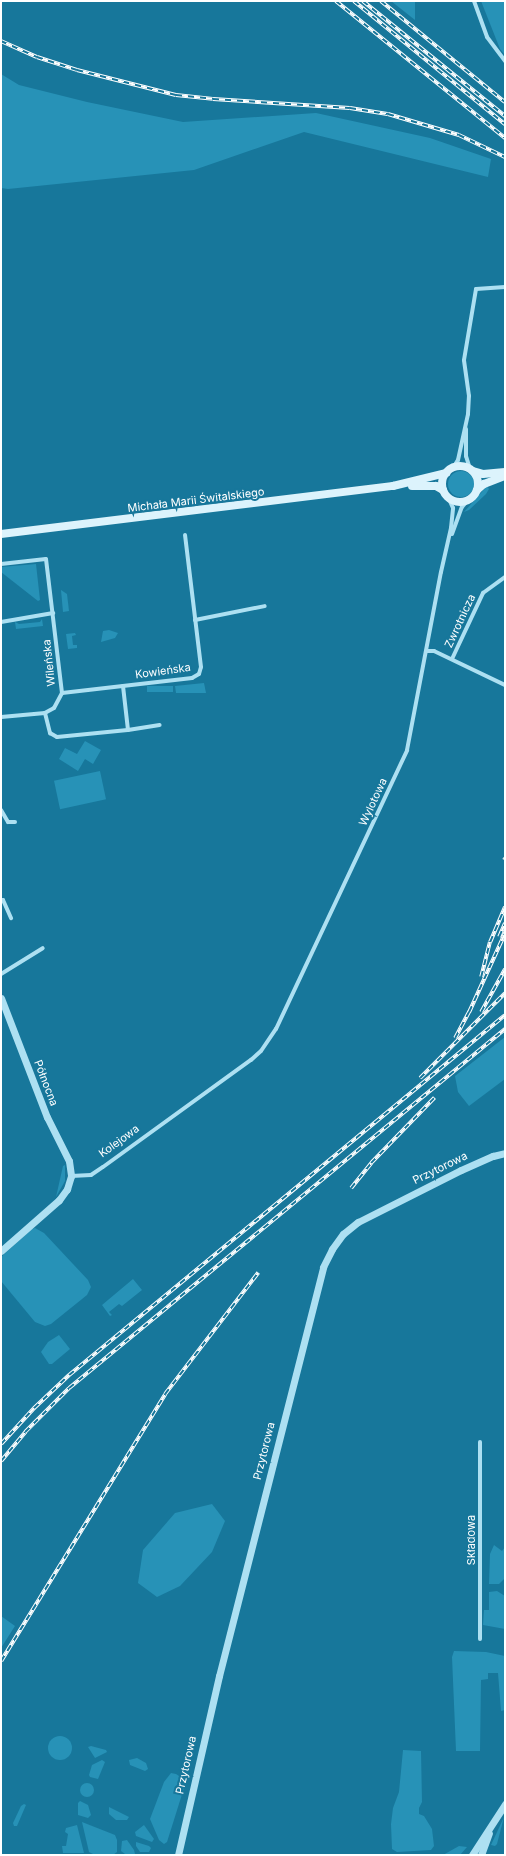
<!DOCTYPE html>
<meta charset="utf-8">
<style>
body{margin:0}
#map{position:relative;width:506px;height:1856px;overflow:hidden;background:#17779b;font-family:Inter,sans-serif}
div>[style]{position:absolute}
[style*='--x']{left:calc(var(--x)*1px);top:calc(var(--y)*1px);width:calc(var(--w)*1px);rotate:calc(var(--a)*1deg)}
.green>*{inset:0;background:#2792b7;transform-origin:0 0}
.round{border-radius:50%}
.minor>*{height:4px;margin:-2px;padding:0 2px;transform-origin:2px;border-radius:2px;background:#ade0f2}
.tertiary>*{height:7px;margin:-3.5px;padding:0 3.5px;transform-origin:3.5px;border-radius:3.5px;background:#ade0f2}
.secondary>*{height:8px;margin:-4px;padding:0 4px;transform-origin:4px;border-radius:4px;background:#dcf3fc}
.secondary>.ring{margin:-4px;padding:0;box-sizing:content-box;background:none;border:8px solid #dcf3fc;border-radius:50%}
.rail>*{height:3.5px;margin-top:-1.75px;transform-origin:0;background:repeating-linear-gradient(90deg,#17779b 0 6px,#fff 0 12px);box-sizing:border-box;border-block:1px solid #fff}
span{translate:-50% -50%;white-space:nowrap;text-align:center;line-height:1.15;-webkit-text-stroke:4px #17779b;paint-order:stroke}
.street-label{font-size:11px;color:#fff}
.frame{position:absolute;inset:0;border:2px solid #fff;pointer-events:none}
</style>
<div id="map">
<div class="green">
<i style="clip-path:polygon(391px 1px,415px 1px,415px 20px)"></i>
<i style="clip-path:polygon(481px 1px,505px 1px,505px 55px,500px 49px)"></i>
<i style="clip-path:polygon(1px 74px,19px 85px,87px 102px,183px 122px,316px 113px,430px 138px,491px 159px,488px 177px,304px 132px,194px 170px,8px 189px,1px 188px)"></i>
<i class="round" style="left:448px;top:471px;width:26px;height:26px"></i>
<i style="clip-path:polygon(487px 486px,489px 489px,486px 494px,469px 510px,464px 512px)"></i>
<i style="clip-path:polygon(36px 564px,40px 600px,38px 601px,1px 572px,1px 567px)"></i>
<i style="clip-path:polygon(61px 590px,67px 594px,69px 611px,63px 612px)"></i>
<i style="clip-path:polygon(42px 619px,43px 626px,16px 629px,15px 622px,19px 624px,40px 622px)"></i>
<i style="clip-path:polygon(109px 630px,118px 633px,115px 638px,101px 642px,103px 631px)"></i>
<i style="clip-path:polygon(75px 633px,76px 635px,72px 636px,73px 645px,77px 645px,77px 648px,68px 649px,66px 634px)"></i>
<i style="clip-path:polygon(204px 683px,206px 693px,176px 693px,175px 686px)"></i>
<i style="left:173px;top:686px;width:6px;height:26px;rotate:90deg"></i>
<i style="clip-path:polygon(85px 741px,101px 750px,93px 764px,85px 759px,78px 771px,59px 759px,65px 748px,77px 754px)"></i>
<i style="left:100px;top:771px;width:29px;height:47px;rotate:78deg"></i>
<i style="clip-path:polygon(505px 1037px,505px 1079px,469px 1106px,458px 1092px,455px 1076px)"></i>
<i style="clip-path:polygon(65px 1165px,65px 1181px,56px 1197px,63px 1166px)"></i>
<i style="clip-path:polygon(35px 1228px,44px 1233px,88px 1280px,91px 1287px,87px 1295px,51px 1324px,45px 1326px,35px 1322px,1px 1281px,1px 1257px,32px 1229px)"></i>
<i style="clip-path:polygon(133px 1279px,142px 1290px,122px 1306px,119px 1304px,109px 1312px,112px 1315px,110px 1316px,102px 1305px)"></i>
<i style="clip-path:polygon(59px 1335px,70px 1349px,52px 1364px,49px 1364px,41px 1352px,48px 1342px)"></i>
<i style="clip-path:polygon(212px 1504px,225px 1521px,212px 1552px,180px 1586px,157px 1597px,138px 1583px,143px 1550px,175px 1513px)"></i>
<i style="clip-path:polygon(494px 1545px,502px 1551px,505px 1547px,505px 1578px,499px 1584px,489px 1584px,490px 1554px)"></i>
<i style="clip-path:polygon(497px 1591px,505px 1596px,505px 1629px,483px 1625px,484px 1610px,489px 1610px,489px 1592px)"></i>
<i style="clip-path:polygon(1px 1616px,15px 1626px,1px 1648px)"></i>
<i style="clip-path:polygon(454px 1651px,486px 1652px,505px 1656px,505px 1710px,501px 1711px,498px 1673px,488px 1673px,488px 1679px,481px 1680px,480px 1751px,456px 1751px,452px 1657px)"></i>
<i class="round" style="left:48px;top:1736px;width:24px;height:24px"></i>
<i style="clip-path:polygon(91px 1746px,106px 1750px,107px 1752px,95px 1758px,88px 1747px)"></i>
<i style="clip-path:polygon(403px 1750px,421px 1751px,422px 1802px,419px 1808px,419px 1814px,424px 1816px,432px 1829px,434px 1846px,431px 1850px,397px 1852px,392px 1849px,391px 1824px,393px 1808px,399px 1792px)"></i>
<i style="clip-path:polygon(137px 1758px,146px 1763px,148px 1769px,145px 1771px,130px 1765px,129px 1760px)"></i>
<i style="clip-path:polygon(102px 1760px,105px 1762px,98px 1779px,90px 1777px,89px 1775px,92px 1765px)"></i>
<i style="clip-path:polygon(171px 1773px,176px 1774px,182px 1778px,184px 1788px,167px 1842px,164px 1844px,159px 1840px,150px 1819px,164px 1782px)"></i>
<i class="round" style="left:80px;top:1783px;width:14px;height:14px"></i>
<i style="clip-path:polygon(80px 1801px,88px 1805px,91px 1815px,88px 1818px,78px 1815px,78px 1803px)"></i>
<i style="clip-path:polygon(24px 1804px,26px 1805px,17px 1826px,14px 1826px,13px 1823px,21px 1806px)"></i>
<i style="clip-path:polygon(109px 1807px,129px 1817px,127px 1820px,116px 1820px,109px 1814px)"></i>
<i style="clip-path:polygon(504px 1817px,497px 1844px,495px 1846px,491px 1845px)"></i>
<i style="clip-path:polygon(82px 1822px,115px 1835px,117px 1840px,117px 1852px,113px 1855px,93px 1854px,89px 1852px)"></i>
<i style="clip-path:polygon(77px 1825px,84px 1853px,63px 1853px,62px 1846px,66px 1846px,68px 1834px,65px 1832px,66px 1828px)"></i>
<i style="clip-path:polygon(144px 1825px,154px 1839px,152px 1842px,136px 1836px,135px 1832px)"></i>
<i style="clip-path:polygon(127px 1840px,134px 1850px,135px 1854px,125px 1854px,121px 1851px,122px 1841px)"></i>
<i style="clip-path:polygon(136px 1842px,149px 1846px,151px 1848px,149px 1852px,140px 1852px,136px 1846px)"></i>
<i style="clip-path:polygon(459px 1846px,467px 1847px,460px 1855px,443px 1855px)"></i>
</div>
<div class="minor">
<i style="--x:474;--y:1;--w:38;--a:70"></i>
<i style="--x:487;--y:37;--w:30;--a:53"></i>
<i style="--x:466;--y:429;--w:27;--a:90"></i>
<i style="--x:466;--y:456;--w:14;--a:73"></i>
<i style="--x:453;--y:468;--w:9;--a:-58"></i>
<i style="--x:458;--y:460;--w:47;--a:-77.7"></i>
<i style="--x:468;--y:414;--w:18;--a:-87"></i>
<i style="--x:469;--y:396;--w:36;--a:-98"></i>
<i style="--x:464;--y:360;--w:72;--a:-80.4"></i>
<i style="--x:476;--y:289;--w:29;--a:-4"></i>
<i style="--x:452;--y:534;--w:29;--a:-70"></i>
<i style="--x:462;--y:507;--w:8;--a:-50"></i>
<i style="--x:1;--y:564;--w:45;--a:-6.3"></i>
<i style="--x:46;--y:559;--w:135;--a:83.2"></i>
<i style="--x:62;--y:693;--w:17;--a:118"></i>
<i style="--x:54;--y:708;--w:10;--a:151"></i>
<i style="--x:45;--y:713;--w:44;--a:174.8"></i>
<i style="--x:195;--y:620;--w:71;--a:-11.3"></i>
<i style="--x:1;--y:622;--w:53;--a:-9.8"></i>
<i style="--x:427;--y:651;--w:7;--a:0"></i>
<i style="--x:434;--y:651;--w:79;--a:25.6"></i>
<i style="--x:452;--y:659;--w:73;--a:-64.8"></i>
<i style="--x:483;--y:593;--w:27;--a:-36"></i>
<i style="--x:123;--y:686;--w:44;--a:83.5"></i>
<i style="--x:128;--y:730;--w:32;--a:-9"></i>
<i style="--x:62;--y:693;--w:131;--a:-6.6"></i>
<i style="--x:192;--y:678;--w:8;--a:-30"></i>
<i style="--x:199;--y:674;--w:7;--a:-74"></i>
<i style="--x:201;--y:667;--w:133;--a:-96.9"></i>
<i style="--x:45;--y:713;--w:21;--a:76"></i>
<i style="--x:50;--y:733;--w:8;--a:30"></i>
<i style="--x:57;--y:737;--w:71;--a:-5.6"></i>
<i style="--x:1;--y:810;--w:14;--a:60"></i>
<i style="--x:8;--y:822;--w:7;--a:0"></i>
<i style="--x:1;--y:900;--w:2;--a:0"></i>
<i style="--x:3;--y:900;--w:20;--a:66"></i>
<i style="--x:1;--y:974;--w:49;--a:-31.8"></i>
<i style="--x:71;--y:1176;--w:20;--a:-3"></i>
<i style="--x:91;--y:1175;--w:14;--a:-34"></i>
<i style="--x:103;--y:1167;--w:183;--a:-35.9"></i>
<i style="--x:251;--y:1060;--w:13;--a:-42"></i>
<i style="--x:261;--y:1051;--w:27;--a:-56"></i>
<i style="--x:276;--y:1029;--w:308;--a:-64.8"></i>
<i style="--x:407;--y:750;--w:181;--a:-79.2"></i>
<i style="--x:441;--y:572;--w:45;--a:-77.2"></i>
<i style="--x:451;--y:528;--w:20;--a:-84"></i>
<i style="--x:453;--y:508;--w:10;--a:-114"></i>
<i style="--x:480;--y:1442;--w:197;--a:90"></i>
</div>
<div class="tertiary">
<i style="--x:1;--y:998;--w:128;--a:68.9"></i>
<i style="--x:47;--y:1117;--w:49;--a:63.4"></i>
<i style="--x:69;--y:1161;--w:15;--a:82"></i>
<i style="--x:71;--y:1176;--w:14;--a:107"></i>
<i style="--x:67;--y:1189;--w:14;--a:126"></i>
<i style="--x:59;--y:1200;--w:77;--a:138.7"></i>
<i style="--x:178;--y:1855;--w:184;--a:-77.1"></i>
<i style="--x:219;--y:1676;--w:422;--a:-75.7"></i>
<i style="--x:323;--y:1267;--w:20;--a:-63"></i>
<i style="--x:332;--y:1249;--w:19;--a:-54"></i>
<i style="--x:343;--y:1234;--w:19;--a:-39"></i>
<i style="--x:358;--y:1222;--w:115;--a:-26.8"></i>
<i style="--x:461;--y:1170;--w:35;--a:-24"></i>
<i style="--x:493;--y:1156;--w:12;--a:-14"></i>
<i style="--x:472;--y:1855;--w:61;--a:-57.1"></i>
<i style="--x:481;--y:1855;--w:23;--a:-70"></i>
</div>
<div class="secondary">
<i class="ring" style="left:442px;top:466px;width:28px;height:28px"></i>
<i style="--x:473;--y:471;--w:10;--a:17"></i>
<i style="--x:483;--y:474;--w:22;--a:-5"></i>
<i style="--x:412;--y:486;--w:24;--a:0"></i>
<i style="--x:436;--y:486;--w:8;--a:30"></i>
<i style="--x:477;--y:490;--w:9;--a:-41"></i>
<i style="--x:484;--y:484;--w:22;--a:-21"></i>
<i style="--x:1;--y:534;--w:395;--a:-7"></i>
<i style="--x:393;--y:486;--w:55;--a:-13.8"></i>
</div>
<div class="rail">
<i style="--x:336;--y:1;--w:218;--a:39"></i>
<i style="--x:354;--y:1;--w:195;--a:39.2"></i>
<i style="--x:363;--y:1;--w:183;--a:39"></i>
<i style="--x:381;--y:1;--w:160;--a:39.2"></i>
<i style="--x:1;--y:41;--w:39;--a:24"></i>
<i style="--x:37;--y:57;--w:42;--a:18"></i>
<i style="--x:77;--y:70;--w:102;--a:14.2"></i>
<i style="--x:176;--y:95;--w:37;--a:6"></i>
<i style="--x:213;--y:99;--w:137;--a:3.8"></i>
<i style="--x:350;--y:108;--w:38;--a:9"></i>
<i style="--x:388;--y:114;--w:74;--a:16.5"></i>
<i style="--x:459;--y:135;--w:51;--a:25.6"></i>
<i style="--x:504;--y:860;--w:2;--a:-63"></i>
<i style="--x:499;--y:937;--w:15;--a:-67"></i>
<i style="--x:481;--y:977;--w:36;--a:-76"></i>
<i style="--x:490;--y:942;--w:38;--a:-67"></i>
<i style="--x:481;--y:1012;--w:49;--a:-60.8"></i>
<i style="--x:455;--y:1038;--w:30;--a:-62"></i>
<i style="--x:469;--y:1012;--w:87;--a:-65.5"></i>
<i style="--x:420;--y:1078;--w:120;--a:-45"></i>
<i style="--x:351;--y:1188;--w:32;--a:-51"></i>
<i style="--x:371;--y:1163;--w:91;--a:-45.9"></i>
<i style="--x:1;--y:1444;--w:49;--a:-47.5"></i>
<i style="--x:34;--y:1408;--w:48;--a:-43.3"></i>
<i style="--x:69;--y:1375;--w:565;--a:-39.55"></i>
<i style="--x:1;--y:1461;--w:38;--a:-50"></i>
<i style="--x:25;--y:1432;--w:62;--a:-45"></i>
<i style="--x:69;--y:1388;--w:565;--a:-39.47"></i>
<i style="--x:1;--y:1661;--w:313;--a:-58.4"></i>
<i style="--x:165;--y:1394;--w:153;--a:-52.5"></i>
</div>
<div class="street-label">
<span style="left:196px;top:500px;rotate:-7deg">Michała Marii Świtalskiego</span>
<span style="left:460px;top:621px;rotate:-65deg">Zwrotnicza</span>
<span style="left:49px;top:663px;rotate:-96deg">Wileńska</span>
<span style="left:163px;top:671px;rotate:-8deg">Kowieńska</span>
<span style="left:373px;top:802px;rotate:-65deg">Wylotowa</span>
<span style="left:46px;top:1083px;rotate:69deg">Północna</span>
<span style="left:119px;top:1141px;rotate:-36deg">Kolejowa</span>
<span style="left:440px;top:1168px;rotate:-26deg">Przytorowa</span>
<span style="left:264px;top:1451px;rotate:-76deg">Przytorowa</span>
<span style="left:471px;top:1540px;rotate:-90deg">Składowa</span>
<span style="left:186px;top:1765px;rotate:-77deg">Przytorowa</span>
</div>
<div class="frame"></div>
</div>
